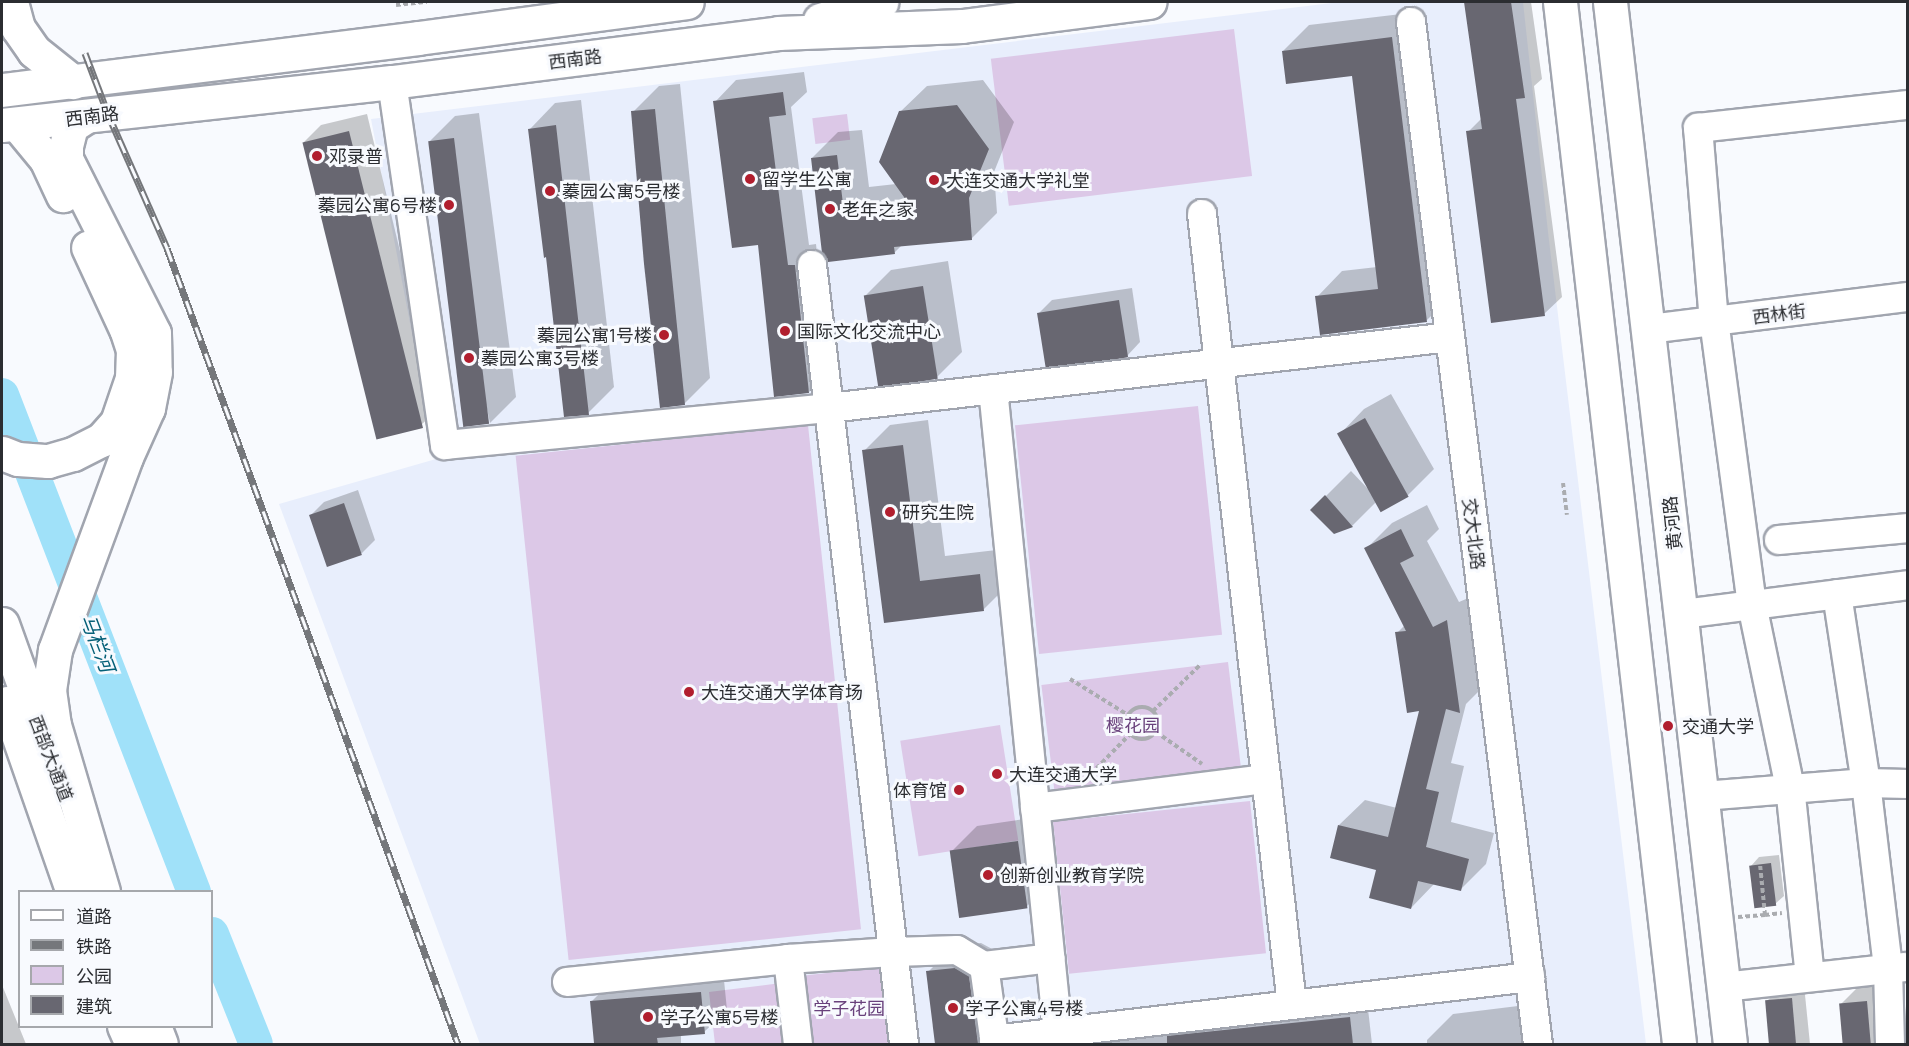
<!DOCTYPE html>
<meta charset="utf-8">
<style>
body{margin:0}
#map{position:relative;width:1909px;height:1046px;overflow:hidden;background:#f8fafe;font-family:Manrope,"Noto Sans SC",sans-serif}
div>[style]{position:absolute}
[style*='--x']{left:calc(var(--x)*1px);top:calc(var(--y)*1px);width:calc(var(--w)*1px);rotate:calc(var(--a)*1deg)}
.built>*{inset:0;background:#e8eefc}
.green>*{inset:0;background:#dcc8e7;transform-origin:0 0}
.shadow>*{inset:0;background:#0003}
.river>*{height:34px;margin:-17px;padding:0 17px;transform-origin:17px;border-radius:17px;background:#a0e1f9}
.building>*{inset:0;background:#686771;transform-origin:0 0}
.path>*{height:4px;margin-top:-2px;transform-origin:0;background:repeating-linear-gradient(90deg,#aaacb0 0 4.5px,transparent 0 7.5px)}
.path>.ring{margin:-2px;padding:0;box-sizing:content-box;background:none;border:4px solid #aaacb0;border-radius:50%}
.roads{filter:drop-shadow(2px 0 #a1a5af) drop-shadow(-2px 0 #a1a5af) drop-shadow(0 2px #a1a5af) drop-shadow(0 -2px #a1a5af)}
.minor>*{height:28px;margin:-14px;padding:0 14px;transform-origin:14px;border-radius:14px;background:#fff}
.major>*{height:33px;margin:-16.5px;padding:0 16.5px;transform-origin:16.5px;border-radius:16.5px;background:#fff}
.highway>*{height:33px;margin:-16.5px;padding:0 16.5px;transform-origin:16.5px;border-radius:16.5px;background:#fff}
.rail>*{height:7px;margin-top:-3.5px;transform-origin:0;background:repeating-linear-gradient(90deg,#f8fafe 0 14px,#75777b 0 28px);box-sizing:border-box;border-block:2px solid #75777b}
.dots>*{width:16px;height:16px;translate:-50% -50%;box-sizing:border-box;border:3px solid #f8fafe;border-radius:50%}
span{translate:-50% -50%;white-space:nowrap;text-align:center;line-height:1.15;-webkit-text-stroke:6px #f8fafe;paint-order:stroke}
.street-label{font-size:18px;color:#2b2d31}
.poi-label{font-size:18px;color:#2b2d31}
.left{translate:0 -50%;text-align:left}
.right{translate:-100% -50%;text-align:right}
.park-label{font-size:18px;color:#69417c}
.water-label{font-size:20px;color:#056078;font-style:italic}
.frame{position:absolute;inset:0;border:3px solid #2b2d31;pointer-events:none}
.legend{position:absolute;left:18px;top:890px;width:195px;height:138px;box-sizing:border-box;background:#f8fafe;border:2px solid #a6a8ac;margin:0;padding:8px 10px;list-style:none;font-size:18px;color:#2b2d31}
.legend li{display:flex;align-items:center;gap:12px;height:30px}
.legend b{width:30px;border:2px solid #a6a8ac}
</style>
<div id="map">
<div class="built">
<i style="clip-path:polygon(1340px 2px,1523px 2px,1548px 232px,1646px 1044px,480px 1044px,279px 504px,436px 459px,371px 119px)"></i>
</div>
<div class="green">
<i style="left:1234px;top:29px;width:148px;height:245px;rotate:83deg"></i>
<i style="left:847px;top:114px;width:26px;height:35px;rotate:83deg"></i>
<i style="left:1198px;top:406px;width:230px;height:184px;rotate:84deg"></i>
<i style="left:808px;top:425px;width:507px;height:294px;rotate:84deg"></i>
<i style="left:1228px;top:662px;width:105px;height:188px;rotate:83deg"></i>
<i style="left:1000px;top:725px;width:117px;height:101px;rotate:81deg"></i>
<i style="left:1250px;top:801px;width:153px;height:198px;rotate:84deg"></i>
<i style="clip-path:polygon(881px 967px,891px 1044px,809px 1044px,800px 976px)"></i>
<i style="clip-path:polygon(781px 983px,788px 1044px,715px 1044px,709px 992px)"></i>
</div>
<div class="shadow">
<i style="clip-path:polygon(1466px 2px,1531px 2px,1542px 79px,1534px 86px,1562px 297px,1544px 314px,1468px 132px,1482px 118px)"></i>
<i style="clip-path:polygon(1418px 12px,1452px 295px,1427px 320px,1317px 297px,1342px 271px,1377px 267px,1353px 74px,1283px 51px,1309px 25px)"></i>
<i style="clip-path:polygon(804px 72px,807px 92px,791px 107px,809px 245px,816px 244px,830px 370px,809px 392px,715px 102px,736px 80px)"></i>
<i style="clip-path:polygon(983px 80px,1014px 122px,994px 172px,997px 213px,971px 239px,902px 245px,895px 252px,829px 260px,812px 158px,838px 132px,862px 130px,869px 187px,896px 184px,900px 112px,927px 86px)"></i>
<i style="clip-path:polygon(680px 84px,710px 378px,684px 404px,633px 112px,659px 86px)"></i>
<i style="clip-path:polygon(581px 100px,614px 387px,588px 413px,530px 129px,555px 103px)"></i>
<i style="clip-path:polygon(479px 113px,516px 397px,490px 423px,429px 142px,455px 116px)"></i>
<i style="clip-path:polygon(367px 114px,438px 409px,420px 426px,304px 142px,321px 125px)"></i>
<i style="clip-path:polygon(948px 261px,962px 352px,936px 378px,865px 296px,891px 270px)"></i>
<i style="clip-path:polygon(1132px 288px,1140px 342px,1127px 356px,1039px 313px,1052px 300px)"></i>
<i style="clip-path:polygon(1391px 394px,1434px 469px,1408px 495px,1377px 501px,1352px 526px,1334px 533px,1312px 510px,1351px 471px,1369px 490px,1339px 435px,1364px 409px)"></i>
<i style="clip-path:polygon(928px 420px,945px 556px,1005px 549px,1009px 584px,984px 609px,885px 621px,864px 451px,890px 425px)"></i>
<i style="clip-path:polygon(358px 490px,375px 540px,362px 553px,328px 565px,311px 515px,324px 502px)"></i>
<i style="clip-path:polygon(1427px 505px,1439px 529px,1427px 541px,1459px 602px,1473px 596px,1485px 685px,1466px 704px,1451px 763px,1464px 766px,1451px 822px,1494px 833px,1486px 864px,1460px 890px,1435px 883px,1411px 908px,1339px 825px,1365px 800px,1397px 808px,1421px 709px,1397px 633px,1405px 625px,1366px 549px,1392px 523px)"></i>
<i style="clip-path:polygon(1044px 816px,1053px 880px,1027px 906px,951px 852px,977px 826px)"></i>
<i style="clip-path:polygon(1779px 855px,1784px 896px,1775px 904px,1751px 866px,1759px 857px)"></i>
<i style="clip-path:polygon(981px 943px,994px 950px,1009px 1044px,937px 1044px,928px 972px,954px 946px)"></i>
<i style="clip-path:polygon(723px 970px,727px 1010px,704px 1032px,681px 1034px,681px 1044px,614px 1044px,592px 1001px,614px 979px)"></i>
<i style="clip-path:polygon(1884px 984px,1890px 1044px,1844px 1044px,1841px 1004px,1858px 987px)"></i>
<i style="clip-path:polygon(2px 985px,26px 1044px,2px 1044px)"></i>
<i style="clip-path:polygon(1804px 985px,1810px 1044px,1771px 1044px,1767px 1001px,1780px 988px)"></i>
<i style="clip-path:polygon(1367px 1000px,1372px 1044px,1053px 1044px)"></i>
<i style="clip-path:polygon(1526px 1005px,1531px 1044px,1427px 1044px,1427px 1040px,1453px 1014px)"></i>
</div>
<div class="river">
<i style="--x:2;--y:395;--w:533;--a:68.88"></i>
<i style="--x:212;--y:934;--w:118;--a:68.2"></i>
</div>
<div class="building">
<i style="clip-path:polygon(1464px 2px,1511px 2px,1525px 98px,1516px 99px,1545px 316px,1491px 323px,1466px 131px,1482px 129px)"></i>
<i style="clip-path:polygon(1392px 37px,1427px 322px,1320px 335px,1315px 296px,1378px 289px,1352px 76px,1286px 84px,1282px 51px)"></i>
<i style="clip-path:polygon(783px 92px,786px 115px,769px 117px,788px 265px,795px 265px,809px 393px,774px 397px,758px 245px,732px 248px,713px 101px)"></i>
<i style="clip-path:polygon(957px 105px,989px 149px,969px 198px,972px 240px,894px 247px,895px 254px,828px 262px,822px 253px,811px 158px,837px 155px,844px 212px,909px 204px,879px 162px,899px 111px)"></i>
<i style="clip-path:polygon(655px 109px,685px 405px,660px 408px,644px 264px,631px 111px)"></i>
<i style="clip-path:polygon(556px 125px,589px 415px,564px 417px,546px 257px,544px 258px,528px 129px)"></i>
<i style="left:349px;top:131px;width:306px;height:48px;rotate:76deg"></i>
<i style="left:454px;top:138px;width:288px;height:26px;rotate:83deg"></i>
<i style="left:923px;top:286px;width:94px;height:60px;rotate:81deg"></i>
<i style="left:1119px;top:300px;width:58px;height:83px;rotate:81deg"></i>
<i style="left:1365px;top:418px;width:90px;height:32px;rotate:61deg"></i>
<i style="clip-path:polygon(903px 445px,920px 581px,980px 574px,984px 611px,884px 623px,862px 450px)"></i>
<i style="clip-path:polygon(1325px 495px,1353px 527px,1334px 534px,1310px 510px)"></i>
<i style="left:344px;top:503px;width:55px;height:37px;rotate:71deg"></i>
<i style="clip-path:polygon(1401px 529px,1414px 556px,1400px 563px,1433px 627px,1447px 620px,1460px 713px,1446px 709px,1426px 789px,1439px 792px,1426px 847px,1469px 859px,1461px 891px,1418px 881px,1411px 909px,1369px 898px,1376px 870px,1330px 858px,1338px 825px,1388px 837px,1419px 711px,1407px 713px,1395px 632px,1406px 631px,1364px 548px)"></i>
<i style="left:1018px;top:841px;width:68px;height:69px;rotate:82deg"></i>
<i style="left:1771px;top:863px;width:43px;height:22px;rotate:83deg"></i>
<i style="clip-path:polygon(955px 968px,969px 976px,978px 1044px,935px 1044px,926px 971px)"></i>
<i style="clip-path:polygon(701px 992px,705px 1034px,657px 1038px,658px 1044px,594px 1043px,590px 1001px)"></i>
<i style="left:1792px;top:998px;width:46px;height:27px;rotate:85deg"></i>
<i style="left:1867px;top:1001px;width:43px;height:28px;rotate:85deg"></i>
<i style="clip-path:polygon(1350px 1017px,1353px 1044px,1167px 1044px,1167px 1036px)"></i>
</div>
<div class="path">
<i style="--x:396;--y:5;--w:31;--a:-6"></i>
<i style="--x:1563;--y:483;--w:32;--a:83"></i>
<i style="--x:1070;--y:679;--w:68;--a:31.8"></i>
<i class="ring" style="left:1126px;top:707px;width:28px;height:28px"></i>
<i style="--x:1153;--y:711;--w:66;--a:-44.4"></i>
<i style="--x:1156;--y:732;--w:56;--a:34.8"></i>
<i style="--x:1086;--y:779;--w:63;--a:-45.6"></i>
<i style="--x:1765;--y:915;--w:17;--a:-7"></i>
<i style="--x:1738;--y:917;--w:27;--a:-4"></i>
<i style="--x:1765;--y:915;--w:51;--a:-95.6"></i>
</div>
<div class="roads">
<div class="minor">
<i style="--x:1411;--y:22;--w:1030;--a:82.92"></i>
<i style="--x:392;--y:82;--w:367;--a:81.7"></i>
<i style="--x:445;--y:445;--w:386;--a:-5.5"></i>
<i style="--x:829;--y:408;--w:625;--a:-6.52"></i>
<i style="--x:1202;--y:214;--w:796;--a:83.51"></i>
<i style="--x:812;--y:265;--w:784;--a:83.26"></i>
<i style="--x:1650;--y:329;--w:260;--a:-7.1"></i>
<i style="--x:993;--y:389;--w:647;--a:84.24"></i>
<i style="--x:1779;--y:540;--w:130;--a:-5.3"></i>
<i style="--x:1837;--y:594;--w:191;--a:81.3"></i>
<i style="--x:1866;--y:783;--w:186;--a:83.2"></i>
<i style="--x:1888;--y:968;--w:76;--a:88.5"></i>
<i style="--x:1682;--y:614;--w:228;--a:-7.3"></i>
<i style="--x:1703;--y:796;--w:164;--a:-4.6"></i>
<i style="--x:1866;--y:783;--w:42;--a:1.4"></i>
<i style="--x:1035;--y:808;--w:233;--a:-7.2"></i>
<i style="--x:788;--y:959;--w:86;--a:83.3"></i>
<i style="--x:984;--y:966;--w:79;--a:82"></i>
<i style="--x:1810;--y:977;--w:190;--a:-96"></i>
<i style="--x:1790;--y:788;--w:187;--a:-101.7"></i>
<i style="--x:1752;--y:605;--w:286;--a:-97.6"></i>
<i style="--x:1714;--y:322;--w:195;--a:-94.7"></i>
<i style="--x:1698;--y:128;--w:211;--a:-6.3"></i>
<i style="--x:567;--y:982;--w:222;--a:-5.9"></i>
<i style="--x:788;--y:959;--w:105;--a:-3.8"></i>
<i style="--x:893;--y:952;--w:64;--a:-1.8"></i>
<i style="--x:957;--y:950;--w:31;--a:31"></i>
<i style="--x:984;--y:966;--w:67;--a:-6.8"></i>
<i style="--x:1724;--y:987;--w:182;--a:-6.3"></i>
<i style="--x:994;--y:1040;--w:540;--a:-6.7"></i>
</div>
<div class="major">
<i style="--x:1560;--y:2;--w:1049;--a:83.48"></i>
<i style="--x:1610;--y:2;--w:1049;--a:83.43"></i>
<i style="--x:820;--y:20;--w:64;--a:-16.4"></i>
<i style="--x:2;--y:90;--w:419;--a:-7.1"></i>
<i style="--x:418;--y:38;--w:271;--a:-7.6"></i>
<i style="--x:2;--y:125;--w:392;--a:-6.3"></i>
<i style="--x:392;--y:82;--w:389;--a:-7.2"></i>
<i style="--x:778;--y:33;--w:184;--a:-2.2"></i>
<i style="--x:962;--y:26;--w:189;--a:-7.3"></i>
</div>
<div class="highway">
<i style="--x:11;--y:2;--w:27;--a:75"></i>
<i style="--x:18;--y:28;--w:28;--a:55"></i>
<i style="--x:34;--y:51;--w:50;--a:38.5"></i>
<i style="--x:85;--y:117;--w:17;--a:147"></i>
<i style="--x:71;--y:126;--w:21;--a:104"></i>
<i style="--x:66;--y:146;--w:13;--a:90"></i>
<i style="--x:66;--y:159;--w:195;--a:63.2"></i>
<i style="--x:154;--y:333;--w:39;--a:89"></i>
<i style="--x:155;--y:372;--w:37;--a:101"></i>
<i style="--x:148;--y:408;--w:54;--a:114.2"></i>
<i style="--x:126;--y:457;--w:206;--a:110.2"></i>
<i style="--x:55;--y:650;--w:40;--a:98.5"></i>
<i style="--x:49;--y:690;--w:35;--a:82"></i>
<i style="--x:54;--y:725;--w:174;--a:73.6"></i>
<i style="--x:17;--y:124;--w:45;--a:50.4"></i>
<i style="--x:46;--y:159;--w:40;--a:65"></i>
<i style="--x:2;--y:453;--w:17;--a:21"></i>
<i style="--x:18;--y:459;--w:30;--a:4"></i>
<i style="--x:48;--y:461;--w:26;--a:-16"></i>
<i style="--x:73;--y:454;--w:31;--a:-27"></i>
<i style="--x:101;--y:440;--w:24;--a:-48"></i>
<i style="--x:117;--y:422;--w:46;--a:-71.2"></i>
<i style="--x:132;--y:378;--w:28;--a:-88"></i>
<i style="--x:133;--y:350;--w:22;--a:-108"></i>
<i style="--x:126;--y:329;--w:90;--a:-114.9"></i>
<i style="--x:2;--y:624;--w:116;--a:70.3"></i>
<i style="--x:7;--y:703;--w:200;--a:70.8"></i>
<i style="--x:124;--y:1026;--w:20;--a:66"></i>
<i style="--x:154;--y:1026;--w:19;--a:69"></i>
</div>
</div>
<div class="rail">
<i style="--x:85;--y:53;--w:65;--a:69.3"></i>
<i style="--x:108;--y:114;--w:146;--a:66.2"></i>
<i style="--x:167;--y:248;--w:848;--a:69.92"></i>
</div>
<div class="dots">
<i style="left:317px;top:156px;background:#b11e2e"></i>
<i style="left:750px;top:179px;background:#b11e2e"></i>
<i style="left:934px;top:180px;background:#b11e2e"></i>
<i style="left:550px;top:191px;background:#b11e2e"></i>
<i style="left:449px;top:205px;background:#b11e2e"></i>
<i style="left:830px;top:209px;background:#b11e2e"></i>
<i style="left:785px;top:331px;background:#b11e2e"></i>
<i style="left:664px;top:335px;background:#b11e2e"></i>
<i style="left:469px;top:358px;background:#b11e2e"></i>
<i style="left:890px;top:512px;background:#b11e2e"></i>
<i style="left:689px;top:692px;background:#b11e2e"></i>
<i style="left:1668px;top:726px;background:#b11e2e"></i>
<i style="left:997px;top:774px;background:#b11e2e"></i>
<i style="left:959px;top:790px;background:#b11e2e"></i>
<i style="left:988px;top:875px;background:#b11e2e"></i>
<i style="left:953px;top:1008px;background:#b11e2e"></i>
<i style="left:648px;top:1017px;background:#b11e2e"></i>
</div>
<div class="street-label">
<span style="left:575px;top:59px;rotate:-7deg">西南路</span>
<span style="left:92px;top:116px;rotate:-7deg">西南路</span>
<span style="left:1779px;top:314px;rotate:-7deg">西林街</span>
<span style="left:1672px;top:523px;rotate:-96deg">黄河路</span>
<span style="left:1474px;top:534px;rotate:83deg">交大北路</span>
<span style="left:51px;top:758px;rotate:69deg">西部大通道</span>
</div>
<div class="poi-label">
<span class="left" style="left:329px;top:156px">邓录普</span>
<span class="left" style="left:762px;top:179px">留学生公寓</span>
<span class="left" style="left:946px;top:180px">大连交通大学礼堂</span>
<span class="left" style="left:562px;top:191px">蓁园公寓5号楼</span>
<span class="right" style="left:437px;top:205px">蓁园公寓6号楼</span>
<span class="left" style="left:842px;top:209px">老年之家</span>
<span class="left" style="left:797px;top:331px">国际文化交流中心</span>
<span class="right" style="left:652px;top:335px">蓁园公寓1号楼</span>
<span class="left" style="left:481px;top:358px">蓁园公寓3号楼</span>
<span class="left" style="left:902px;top:512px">研究生院</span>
<span class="left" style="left:701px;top:692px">大连交通大学体育场</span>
<span class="left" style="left:1682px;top:726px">交通大学</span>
<span class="left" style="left:1009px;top:774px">大连交通大学</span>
<span class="right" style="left:947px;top:790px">体育馆</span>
<span class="left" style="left:1000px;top:875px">创新创业教育学院</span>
<span class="left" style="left:965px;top:1008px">学子公寓4号楼</span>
<span class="left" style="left:660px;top:1017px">学子公寓5号楼</span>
</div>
<div class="park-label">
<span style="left:1133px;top:725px">樱花园</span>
<span style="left:849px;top:1008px">学子花园</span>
</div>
<div class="water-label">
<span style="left:98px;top:643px;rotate:69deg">马栏河</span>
</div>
<div class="frame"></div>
<ul class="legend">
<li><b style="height:8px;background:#fff"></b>道路</li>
<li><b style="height:8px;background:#75777b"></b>铁路</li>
<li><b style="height:16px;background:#dcc8e7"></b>公园</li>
<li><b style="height:16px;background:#686771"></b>建筑</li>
</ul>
</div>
